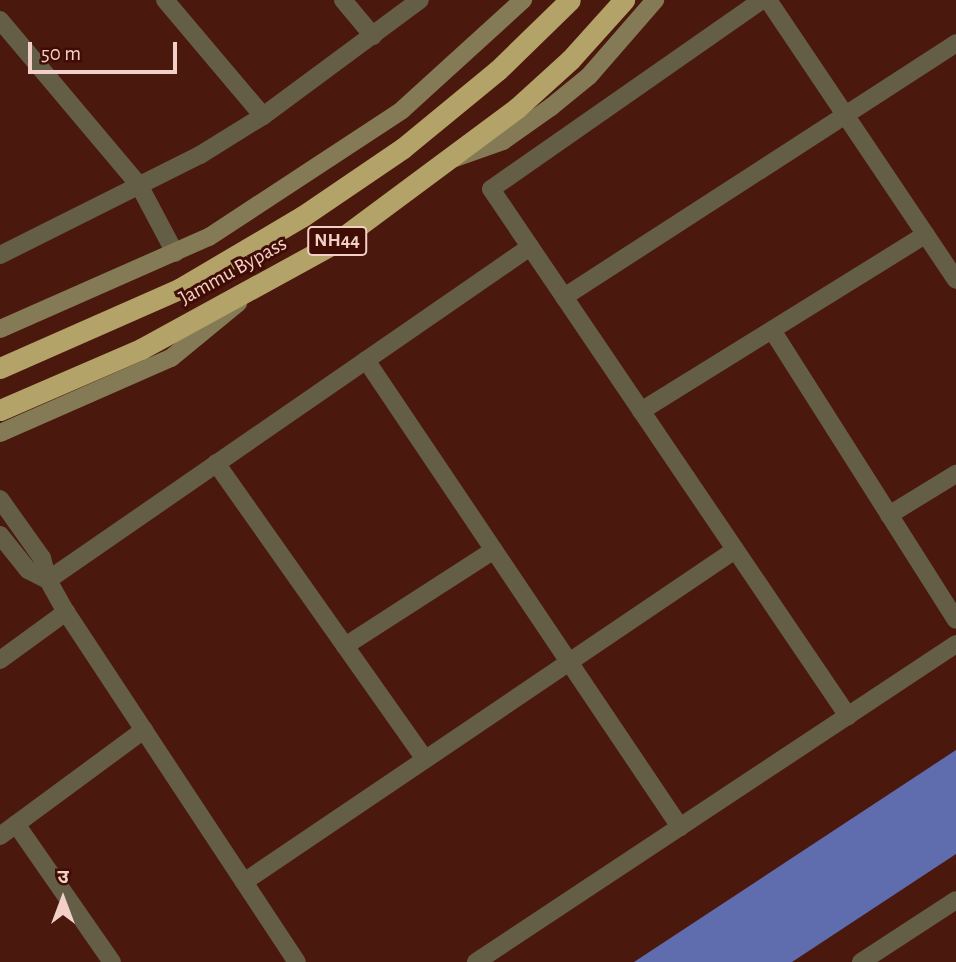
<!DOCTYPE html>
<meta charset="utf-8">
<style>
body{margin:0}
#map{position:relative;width:956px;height:962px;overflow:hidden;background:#4b180d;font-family:"Alegreya Sans","Noto Sans Devanagari",sans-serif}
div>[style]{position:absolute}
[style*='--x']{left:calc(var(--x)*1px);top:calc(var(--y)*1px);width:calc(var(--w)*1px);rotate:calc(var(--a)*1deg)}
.water>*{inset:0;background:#5f6cae}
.street>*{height:18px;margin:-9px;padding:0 9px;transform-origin:9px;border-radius:9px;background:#645e47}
.secondary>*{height:18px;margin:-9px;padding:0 9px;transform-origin:9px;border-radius:9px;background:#847a55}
.highway>*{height:21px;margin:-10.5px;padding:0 10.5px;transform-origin:10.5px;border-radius:10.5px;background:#b3a368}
span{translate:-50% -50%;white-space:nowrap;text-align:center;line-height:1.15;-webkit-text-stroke:6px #3f0d04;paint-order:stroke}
.shield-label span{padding:2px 5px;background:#3f0d04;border:2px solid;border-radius:5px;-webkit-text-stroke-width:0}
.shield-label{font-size:19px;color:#f2d0c7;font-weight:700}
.street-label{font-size:21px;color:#f2d0c7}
.north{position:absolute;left:28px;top:864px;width:70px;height:70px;-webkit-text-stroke:5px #3f0d04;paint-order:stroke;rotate:0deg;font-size:19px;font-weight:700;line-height:28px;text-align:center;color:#f2d0c7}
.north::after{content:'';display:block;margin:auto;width:24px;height:32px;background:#f2d0c7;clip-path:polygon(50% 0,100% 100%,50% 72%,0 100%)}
.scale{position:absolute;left:28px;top:42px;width:149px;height:32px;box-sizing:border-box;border:4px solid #f2d0c7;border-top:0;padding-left:9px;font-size:21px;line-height:24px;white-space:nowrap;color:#f2d0c7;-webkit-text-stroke:5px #3f0d04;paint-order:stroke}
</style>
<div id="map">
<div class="water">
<i style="clip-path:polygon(956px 750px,956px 854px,792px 962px,634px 962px)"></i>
</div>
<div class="street">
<i style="--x:165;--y:0;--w:152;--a:49.8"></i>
<i style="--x:343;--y:0;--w:47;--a:50.2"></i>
<i style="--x:762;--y:0;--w:330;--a:145.1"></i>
<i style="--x:491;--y:189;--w:637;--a:55.89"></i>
<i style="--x:768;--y:0;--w:337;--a:56.1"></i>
<i style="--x:0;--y:20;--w:216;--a:49.9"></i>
<i style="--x:139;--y:185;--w:77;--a:62.1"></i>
<i style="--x:0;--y:255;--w:224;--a:-26.6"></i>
<i style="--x:200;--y:155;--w:74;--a:-31.8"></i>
<i style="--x:263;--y:116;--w:195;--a:-36.5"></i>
<i style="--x:564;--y:297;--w:467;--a:-32.9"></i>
<i style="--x:772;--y:330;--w:343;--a:57.6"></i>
<i style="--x:366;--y:360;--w:563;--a:56.08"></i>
<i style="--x:641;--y:411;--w:335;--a:-31.8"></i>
<i style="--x:216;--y:463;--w:362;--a:54.8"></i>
<i style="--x:0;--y:499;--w:72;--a:54.6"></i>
<i style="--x:42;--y:558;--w:23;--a:75"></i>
<i style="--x:48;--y:580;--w:37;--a:61"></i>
<i style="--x:66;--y:612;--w:419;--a:56.6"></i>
<i style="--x:889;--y:515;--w:79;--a:-31.5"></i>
<i style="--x:0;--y:535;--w:45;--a:51.3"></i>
<i style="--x:28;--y:570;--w:22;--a:27"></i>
<i style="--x:48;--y:580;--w:586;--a:-34.64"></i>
<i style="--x:345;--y:646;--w:177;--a:-32.8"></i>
<i style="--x:0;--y:660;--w:82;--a:-36"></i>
<i style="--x:16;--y:824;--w:168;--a:55.2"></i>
<i style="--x:0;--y:836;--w:179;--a:-36.4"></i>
<i style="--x:244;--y:882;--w:593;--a:-34.07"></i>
<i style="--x:476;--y:962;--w:576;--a:-33.52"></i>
<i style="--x:861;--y:962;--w:113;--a:-33.1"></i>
</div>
<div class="secondary">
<i style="--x:455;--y:158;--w:51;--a:-19.5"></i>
<i style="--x:503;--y:141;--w:59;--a:-35.3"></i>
<i style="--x:551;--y:107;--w:49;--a:-39.2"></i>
<i style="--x:589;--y:76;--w:101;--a:-49"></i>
<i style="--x:0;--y:329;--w:228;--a:-23.8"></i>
<i style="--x:209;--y:237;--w:231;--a:-33.3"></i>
<i style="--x:402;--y:110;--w:164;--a:-42.3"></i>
<i style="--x:0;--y:433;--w:187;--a:-23.7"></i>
<i style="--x:171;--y:358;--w:87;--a:-39.4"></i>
</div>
<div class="highway">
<i style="--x:0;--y:368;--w:196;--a:-23.8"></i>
<i style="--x:179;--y:289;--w:144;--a:-30.5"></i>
<i style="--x:303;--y:216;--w:121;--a:-34.2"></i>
<i style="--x:403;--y:148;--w:123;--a:-39.4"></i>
<i style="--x:498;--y:70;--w:100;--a:-44.2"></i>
<i style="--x:0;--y:410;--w:154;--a:-23.4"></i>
<i style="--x:141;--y:349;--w:225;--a:-28.7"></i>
<i style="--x:338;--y:241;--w:223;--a:-36.6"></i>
<i style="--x:517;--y:108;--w:72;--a:-42.2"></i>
<i style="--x:570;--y:60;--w:81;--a:-48"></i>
</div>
<div class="shield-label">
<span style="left:337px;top:241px">NH44</span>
</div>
<div class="street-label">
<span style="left:233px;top:271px;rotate:-29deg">Jammu Bypass</span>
</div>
<div class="north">उ</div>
<div class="scale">50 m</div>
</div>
